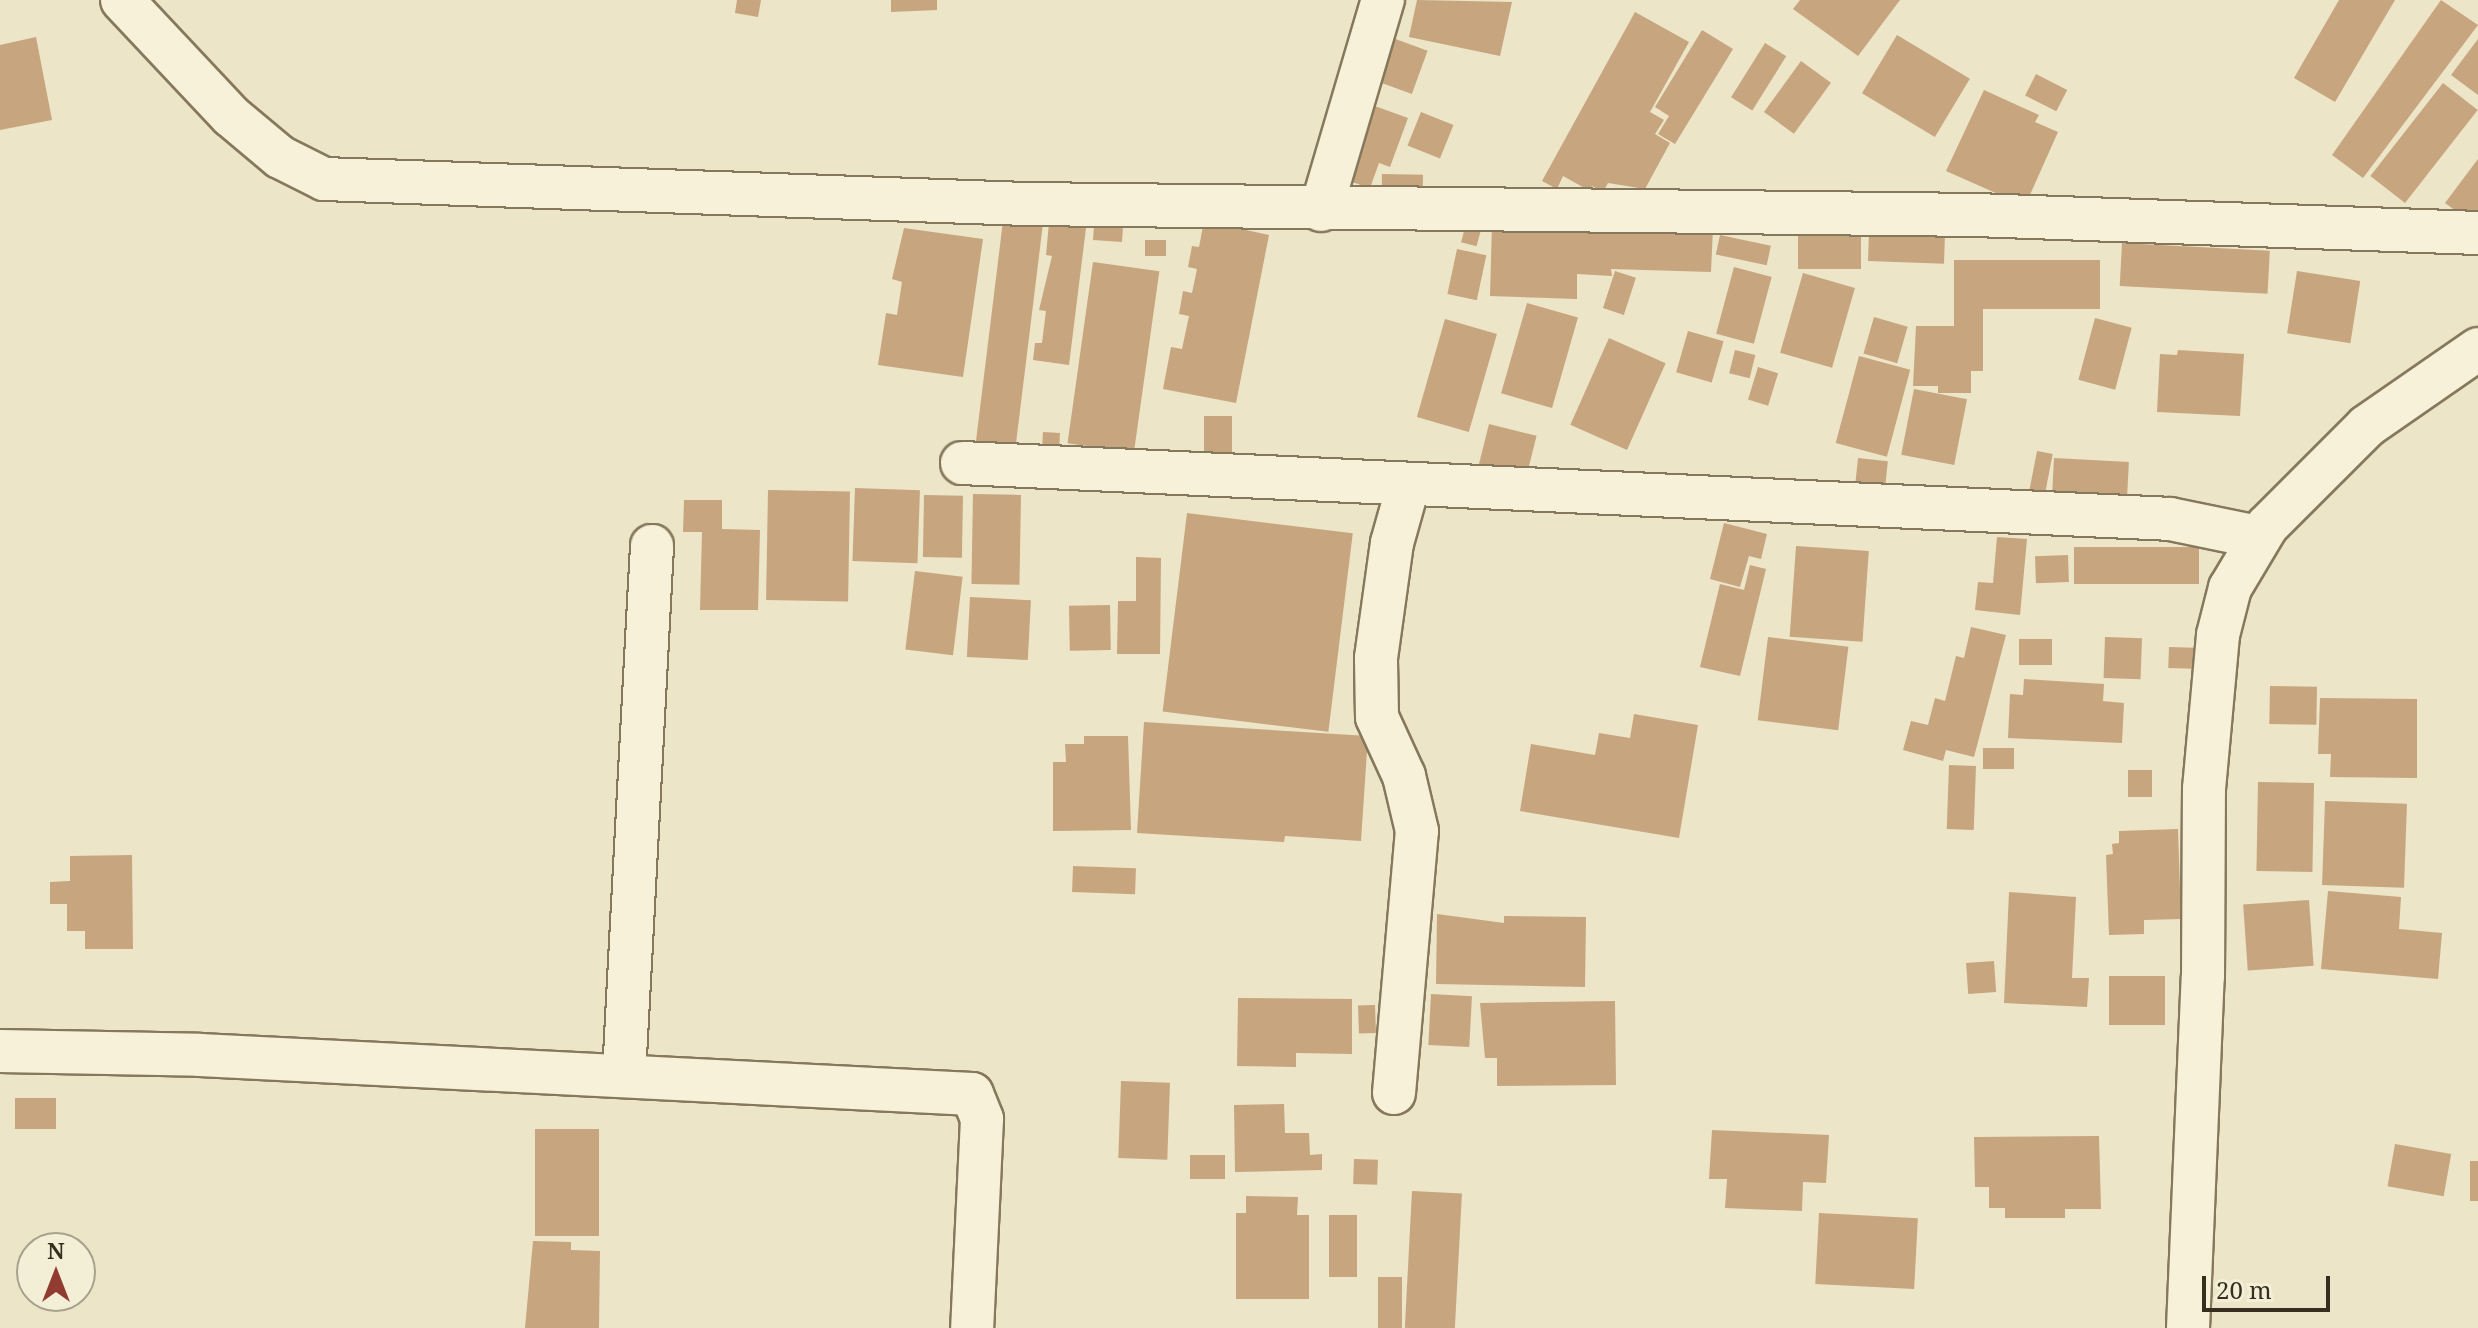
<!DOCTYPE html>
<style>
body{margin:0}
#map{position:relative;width:2478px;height:1328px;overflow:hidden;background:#ece5c7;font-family:"Noto Serif",serif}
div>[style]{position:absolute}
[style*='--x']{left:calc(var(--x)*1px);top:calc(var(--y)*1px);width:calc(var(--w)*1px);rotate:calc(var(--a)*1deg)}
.building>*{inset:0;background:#c7a57f;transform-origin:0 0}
.roads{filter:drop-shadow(2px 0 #86785d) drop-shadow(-2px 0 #86785d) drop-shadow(0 2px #86785d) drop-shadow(0 -2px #86785d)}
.minor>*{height:42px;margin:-21px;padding:0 21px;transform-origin:21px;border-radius:21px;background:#f7f1d9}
span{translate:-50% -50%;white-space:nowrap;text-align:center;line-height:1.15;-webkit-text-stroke:7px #f3eed6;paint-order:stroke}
.north{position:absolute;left:16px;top:1232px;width:80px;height:80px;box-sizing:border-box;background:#f3eed6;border:2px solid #a8a18d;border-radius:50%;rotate:0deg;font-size:22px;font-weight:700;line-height:32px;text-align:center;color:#372e20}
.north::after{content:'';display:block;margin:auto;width:28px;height:36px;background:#913b31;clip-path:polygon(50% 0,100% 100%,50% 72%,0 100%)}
.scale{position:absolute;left:2202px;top:1276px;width:128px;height:36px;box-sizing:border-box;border:4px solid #372e20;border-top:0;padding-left:10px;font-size:24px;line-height:28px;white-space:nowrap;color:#372e20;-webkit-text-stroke:6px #f3eed6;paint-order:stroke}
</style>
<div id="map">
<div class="building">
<i style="clip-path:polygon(737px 0,761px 0,758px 17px,735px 13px)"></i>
<i style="clip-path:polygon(891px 0,937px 0,937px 10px,891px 12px)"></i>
<i style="clip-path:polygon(1417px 0,1512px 2px,1500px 56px,1409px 37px)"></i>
<i style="clip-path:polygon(1800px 0,1900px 0,1858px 56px,1793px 9px)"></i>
<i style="clip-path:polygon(2339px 0,2395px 0,2335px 102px,2294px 78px)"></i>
<i style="clip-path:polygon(2441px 0,2478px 25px,2363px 178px,2332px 155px)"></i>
<i style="clip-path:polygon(1635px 12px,1689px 42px,1650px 112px,1664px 120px,1655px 134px,1670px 143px,1645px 189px,1608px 183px,1603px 192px,1592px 186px,1590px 191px,1563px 176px,1557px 189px,1542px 181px)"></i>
<i style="clip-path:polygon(1702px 30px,1733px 49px,1675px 144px,1658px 134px,1669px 116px,1655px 107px)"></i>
<i style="left:1897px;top:35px;width:85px;height:68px;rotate:31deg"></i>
<i style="clip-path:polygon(36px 37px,52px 120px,0 130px,0 45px)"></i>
<i style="left:1390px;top:37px;width:40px;height:46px;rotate:20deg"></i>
<i style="clip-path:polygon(2478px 39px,2478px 95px,2451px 75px)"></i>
<i style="left:1765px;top:43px;width:25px;height:64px;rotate:32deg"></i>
<i style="left:1801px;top:61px;width:37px;height:63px;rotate:36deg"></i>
<i style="left:2036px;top:74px;width:35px;height:24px;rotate:27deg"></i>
<i style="left:2443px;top:83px;width:44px;height:118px;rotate:38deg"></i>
<i style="clip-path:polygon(1984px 90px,2039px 115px,2035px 122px,2058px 132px,2025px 206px,1946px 171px)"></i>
<i style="clip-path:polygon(1372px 105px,1408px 118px,1390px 167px,1379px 163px,1370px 188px,1346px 180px)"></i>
<i style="left:1421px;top:112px;width:35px;height:36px;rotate:22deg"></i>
<i style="clip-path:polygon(2478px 159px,2478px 227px,2445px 203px)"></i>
<i style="left:1382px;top:174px;width:41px;height:17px;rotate:1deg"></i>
<i style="left:1467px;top:220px;width:16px;height:23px;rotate:15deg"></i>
<i style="left:1003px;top:221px;width:40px;height:234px;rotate:7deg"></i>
<i style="clip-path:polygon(1204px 221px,1269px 235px,1236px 403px,1163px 389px,1171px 347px,1182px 349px,1189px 316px,1179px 314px,1183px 291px,1192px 293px,1197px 269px,1188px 267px,1192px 246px,1199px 247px)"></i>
<i style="clip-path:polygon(1049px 223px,1086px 228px,1069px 365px,1033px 360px,1035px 343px,1042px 343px,1046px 311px,1039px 310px,1052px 256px,1046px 255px)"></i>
<i style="clip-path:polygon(1492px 223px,1713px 228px,1711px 272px,1611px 269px,1612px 276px,1577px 274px,1577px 299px,1490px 296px)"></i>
<i style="left:1094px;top:226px;width:29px;height:14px;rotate:4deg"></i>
<i style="clip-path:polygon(904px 228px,983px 239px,963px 377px,878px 365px,886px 313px,897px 315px,902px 282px,892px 279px)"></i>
<i style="left:1798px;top:231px;width:63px;height:38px"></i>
<i style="left:1869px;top:233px;width:76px;height:28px;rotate:2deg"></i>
<i style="left:1720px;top:235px;width:52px;height:20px;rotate:12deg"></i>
<i style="left:1145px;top:240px;width:21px;height:16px"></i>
<i style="left:2122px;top:243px;width:148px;height:43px;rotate:3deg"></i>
<i style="left:1457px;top:249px;width:30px;height:46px;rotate:12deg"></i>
<i style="clip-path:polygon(1954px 260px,2100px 260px,2100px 309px,1983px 309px,1983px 371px,1971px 371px,1971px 393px,1938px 393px,1938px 386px,1913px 386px,1916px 326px,1954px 326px)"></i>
<i style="left:1093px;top:262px;width:67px;height:183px;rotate:8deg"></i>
<i style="left:1734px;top:267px;width:39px;height:69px;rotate:15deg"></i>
<i style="left:1615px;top:271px;width:22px;height:39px;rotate:18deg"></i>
<i style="left:2297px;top:271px;width:64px;height:63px;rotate:9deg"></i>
<i style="left:1803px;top:273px;width:54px;height:83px;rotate:16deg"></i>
<i style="left:1527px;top:303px;width:53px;height:94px;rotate:16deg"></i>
<i style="left:1874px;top:317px;width:35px;height:38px;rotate:16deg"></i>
<i style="left:2095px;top:318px;width:38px;height:64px;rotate:15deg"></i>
<i style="left:1445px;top:319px;width:54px;height:102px;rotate:16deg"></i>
<i style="left:1688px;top:331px;width:37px;height:43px;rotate:16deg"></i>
<i style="left:1609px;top:338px;width:62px;height:95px;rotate:24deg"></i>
<i style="left:1735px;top:350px;width:21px;height:24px;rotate:14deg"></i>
<i style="clip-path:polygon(2178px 350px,2244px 354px,2240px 416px,2157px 412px,2160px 354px,2177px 355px)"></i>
<i style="left:1859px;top:356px;width:53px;height:90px;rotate:15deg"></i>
<i style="left:1758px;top:367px;width:21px;height:34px;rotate:17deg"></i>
<i style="left:1914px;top:389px;width:54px;height:67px;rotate:11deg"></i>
<i style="left:1204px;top:416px;width:28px;height:44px"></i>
<i style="left:1489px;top:424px;width:49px;height:47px;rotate:14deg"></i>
<i style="left:1043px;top:432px;width:17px;height:26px;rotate:3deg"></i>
<i style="left:2037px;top:451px;width:16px;height:43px;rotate:11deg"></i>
<i style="left:1858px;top:458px;width:30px;height:30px;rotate:6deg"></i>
<i style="left:2054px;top:458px;width:75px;height:47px;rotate:3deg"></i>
<i style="left:855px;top:488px;width:65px;height:73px;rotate:2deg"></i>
<i style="left:768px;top:490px;width:82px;height:110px;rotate:1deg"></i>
<i style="left:973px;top:494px;width:48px;height:90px;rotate:1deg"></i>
<i style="left:924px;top:495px;width:39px;height:62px;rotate:1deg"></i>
<i style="clip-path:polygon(684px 500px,722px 500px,722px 529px,760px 530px,758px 610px,700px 610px,702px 532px,683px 532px)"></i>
<i style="left:1187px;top:513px;width:167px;height:200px;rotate:7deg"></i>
<i style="clip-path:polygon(1724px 523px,1767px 534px,1761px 559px,1749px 556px,1740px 587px,1710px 579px)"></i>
<i style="clip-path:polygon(1997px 537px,2027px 539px,2020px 615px,1975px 610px,1978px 582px,1993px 583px)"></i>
<i style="left:1796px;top:546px;width:73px;height:91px;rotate:4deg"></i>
<i style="left:2074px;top:547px;width:125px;height:37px"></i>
<i style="left:2068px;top:555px;width:27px;height:33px;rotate:88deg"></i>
<i style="clip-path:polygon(1136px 557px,1161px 558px,1160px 654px,1117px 654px,1118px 601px,1136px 601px)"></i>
<i style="clip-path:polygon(1750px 565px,1766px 569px,1740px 676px,1700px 667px,1720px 584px,1744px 590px)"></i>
<i style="left:915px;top:571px;width:48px;height:79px;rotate:7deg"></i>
<i style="left:970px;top:597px;width:61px;height:60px;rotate:3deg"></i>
<i style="left:1110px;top:605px;width:45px;height:41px;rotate:89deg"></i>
<i style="clip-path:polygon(1971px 627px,2006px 635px,1974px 757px,1946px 750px,1943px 761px,1903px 750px,1911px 721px,1928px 725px,1935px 698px,1945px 701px,1956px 656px,1964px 658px)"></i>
<i style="left:1768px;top:637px;width:81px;height:84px;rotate:7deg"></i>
<i style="left:2105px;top:637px;width:37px;height:41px;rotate:2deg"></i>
<i style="left:2019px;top:639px;width:33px;height:26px"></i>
<i style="left:2169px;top:647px;width:25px;height:21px;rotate:2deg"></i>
<i style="clip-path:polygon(2024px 679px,2104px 684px,2103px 701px,2124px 703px,2122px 743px,2008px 738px,2010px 694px,2023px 695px)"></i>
<i style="left:2270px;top:686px;width:47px;height:38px;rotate:1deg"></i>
<i style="clip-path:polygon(2320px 698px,2417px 699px,2417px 778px,2330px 777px,2331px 754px,2318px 754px)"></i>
<i style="clip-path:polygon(1634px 714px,1698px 725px,1679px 838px,1520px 811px,1531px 744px,1595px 755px,1599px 733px,1630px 738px)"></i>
<i style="clip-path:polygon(1144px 722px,1368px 736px,1361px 841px,1285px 836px,1284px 842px,1137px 833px)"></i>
<i style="clip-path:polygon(1084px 736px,1128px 736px,1131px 830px,1053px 831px,1053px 762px,1066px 762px,1065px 744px,1084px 744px)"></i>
<i style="left:1983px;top:748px;width:31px;height:21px"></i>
<i style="left:1949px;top:765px;width:27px;height:64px;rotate:2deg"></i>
<i style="left:2152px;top:770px;width:27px;height:24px;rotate:90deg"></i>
<i style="left:2258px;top:782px;width:56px;height:89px;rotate:1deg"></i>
<i style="left:2325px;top:801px;width:82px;height:84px;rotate:2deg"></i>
<i style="clip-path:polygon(2178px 829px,2181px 919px,2144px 920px,2144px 934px,2109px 935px,2106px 855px,2113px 854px,2112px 844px,2119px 843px,2119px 831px)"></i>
<i style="clip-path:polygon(132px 855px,133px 949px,85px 949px,85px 931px,67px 931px,67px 904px,50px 904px,50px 882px,70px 881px,70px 856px)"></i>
<i style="left:1073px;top:866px;width:63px;height:26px;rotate:2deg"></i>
<i style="clip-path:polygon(2328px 891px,2401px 897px,2399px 929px,2442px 933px,2438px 979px,2321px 969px)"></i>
<i style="clip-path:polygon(2009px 892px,2076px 897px,2072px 978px,2089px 978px,2087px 1007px,2004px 1003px)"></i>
<i style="left:2309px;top:900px;width:66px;height:66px;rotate:86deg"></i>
<i style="clip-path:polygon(1437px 914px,1504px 923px,1504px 916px,1586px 917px,1585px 987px,1436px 984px)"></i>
<i style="left:1994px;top:961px;width:31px;height:28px;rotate:86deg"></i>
<i style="left:2109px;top:976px;width:56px;height:49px"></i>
<i style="left:1431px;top:994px;width:41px;height:51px;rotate:3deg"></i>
<i style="clip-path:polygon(1238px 998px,1352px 999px,1352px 1054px,1296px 1053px,1296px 1067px,1237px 1066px)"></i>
<i style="clip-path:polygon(1615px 1001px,1616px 1085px,1497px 1086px,1497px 1058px,1485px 1058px,1480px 1003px)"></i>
<i style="left:1375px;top:1005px;width:28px;height:17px;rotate:88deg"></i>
<i style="left:1121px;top:1081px;width:49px;height:77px;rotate:2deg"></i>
<i style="left:15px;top:1098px;width:41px;height:31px"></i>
<i style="clip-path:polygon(1284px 1104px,1285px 1133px,1309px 1133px,1310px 1155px,1322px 1154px,1322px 1170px,1235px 1172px,1234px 1105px)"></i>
<i style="left:535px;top:1129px;width:64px;height:107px"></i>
<i style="clip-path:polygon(1712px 1130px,1829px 1135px,1826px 1183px,1803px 1182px,1802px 1211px,1725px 1208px,1727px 1179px,1709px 1179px)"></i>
<i style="clip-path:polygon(2099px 1136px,2101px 1209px,2065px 1209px,2065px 1218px,2005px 1218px,2005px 1208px,1989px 1208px,1989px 1187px,1975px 1187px,1974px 1137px)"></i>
<i style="left:2395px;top:1144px;width:57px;height:43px;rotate:10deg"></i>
<i style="left:1190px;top:1155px;width:35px;height:24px"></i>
<i style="left:1354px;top:1159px;width:24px;height:25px;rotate:2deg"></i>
<i style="left:2470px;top:1161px;width:8px;height:40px"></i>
<i style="left:1412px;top:1191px;width:50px;height:137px;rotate:3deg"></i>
<i style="clip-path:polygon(1246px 1196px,1298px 1197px,1297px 1215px,1309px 1215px,1309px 1299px,1236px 1299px,1236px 1213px,1246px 1213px)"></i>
<i style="left:1819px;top:1213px;width:99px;height:71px;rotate:3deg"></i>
<i style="left:1329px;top:1215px;width:28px;height:62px"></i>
<i style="clip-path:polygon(533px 1241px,571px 1242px,571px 1250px,600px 1251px,599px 1328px,525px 1328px)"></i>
<i style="left:1378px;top:1277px;width:24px;height:51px"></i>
</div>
<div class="roads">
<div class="minor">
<i style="--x:122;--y:0;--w:159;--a:46.8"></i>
<i style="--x:231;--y:116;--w:64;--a:39.9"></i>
<i style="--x:280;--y:157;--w:49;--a:26.6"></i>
<i style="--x:324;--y:179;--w:702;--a:2.04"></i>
<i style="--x:1026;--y:204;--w:949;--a:0.66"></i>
<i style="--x:1975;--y:215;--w:503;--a:2.05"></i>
<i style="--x:1321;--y:210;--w:219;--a:-73.6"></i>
<i style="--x:962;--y:463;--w:1209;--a:2.65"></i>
<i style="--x:2170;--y:519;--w:90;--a:11.6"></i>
<i style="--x:0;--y:1051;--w:200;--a:1.1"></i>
<i style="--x:200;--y:1055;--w:773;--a:2.89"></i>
<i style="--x:972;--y:1094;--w:27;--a:68"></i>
<i style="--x:982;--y:1119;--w:209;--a:92.7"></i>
<i style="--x:624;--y:1075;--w:530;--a:-86.97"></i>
<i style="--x:1394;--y:1093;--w:263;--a:-85"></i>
<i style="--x:1417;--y:831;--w:57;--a:-103.3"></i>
<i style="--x:1404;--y:776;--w:65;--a:-114.6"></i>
<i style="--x:1377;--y:717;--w:59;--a:-91"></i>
<i style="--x:1376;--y:658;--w:116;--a:-82.1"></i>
<i style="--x:1392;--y:543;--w:59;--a:-74.3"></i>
<i style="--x:2188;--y:1328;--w:351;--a:-87.6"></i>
<i style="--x:2203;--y:977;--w:188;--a:-89.7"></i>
<i style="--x:2204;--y:789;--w:155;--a:-84.8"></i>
<i style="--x:2218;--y:635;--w:49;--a:-75.7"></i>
<i style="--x:2230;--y:588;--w:72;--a:-59.2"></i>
<i style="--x:2267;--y:526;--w:141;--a:-45"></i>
<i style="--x:2367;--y:426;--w:135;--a:-34.7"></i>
</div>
</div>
<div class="north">N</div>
<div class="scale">20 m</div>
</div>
